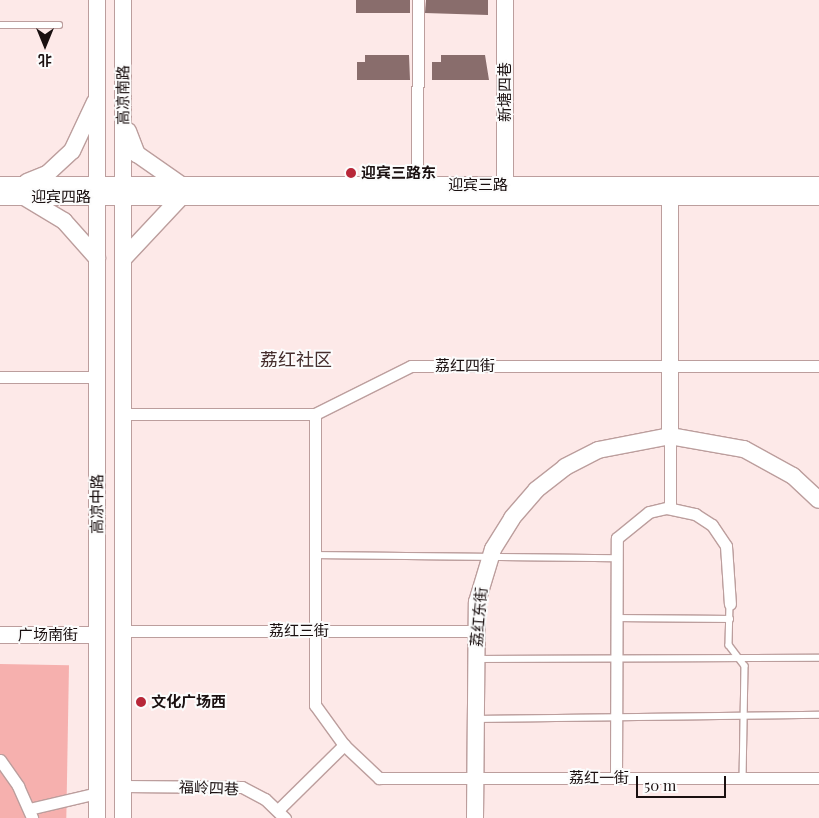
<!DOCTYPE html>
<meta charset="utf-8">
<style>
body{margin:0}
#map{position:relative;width:819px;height:818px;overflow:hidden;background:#fde9e8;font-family:"Playfair Display","Noto Sans SC",serif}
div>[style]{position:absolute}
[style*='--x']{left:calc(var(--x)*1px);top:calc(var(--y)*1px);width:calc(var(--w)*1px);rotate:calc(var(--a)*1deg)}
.green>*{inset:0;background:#f6b0ae;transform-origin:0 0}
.building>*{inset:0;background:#896d6c;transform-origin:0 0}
.roads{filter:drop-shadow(1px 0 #bc9e9d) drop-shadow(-1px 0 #bc9e9d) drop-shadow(0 1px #bc9e9d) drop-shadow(0 -1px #bc9e9d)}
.lane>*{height:5.5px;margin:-2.75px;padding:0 2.75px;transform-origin:2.75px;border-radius:2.75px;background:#fff}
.street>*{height:11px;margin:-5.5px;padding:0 5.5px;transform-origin:5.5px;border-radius:5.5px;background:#fff}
.secondary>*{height:16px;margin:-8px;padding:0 8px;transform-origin:8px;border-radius:8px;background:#fff}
.dots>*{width:14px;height:14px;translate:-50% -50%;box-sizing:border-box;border:2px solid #fcfcfc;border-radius:50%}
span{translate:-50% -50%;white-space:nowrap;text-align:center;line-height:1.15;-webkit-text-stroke:4px #fcfcfc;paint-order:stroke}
.street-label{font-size:15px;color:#1a1010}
.poi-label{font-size:15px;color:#1a1010;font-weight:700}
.left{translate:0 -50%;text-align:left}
.quarter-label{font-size:18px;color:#452e2d}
.north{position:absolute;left:20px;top:20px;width:50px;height:50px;-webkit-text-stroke:4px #fcfcfc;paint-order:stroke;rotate:180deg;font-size:14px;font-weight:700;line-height:20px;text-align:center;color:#1a1010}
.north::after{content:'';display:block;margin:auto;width:18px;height:22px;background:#1a1010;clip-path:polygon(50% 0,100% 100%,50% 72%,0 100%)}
.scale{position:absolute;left:636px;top:776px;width:90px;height:22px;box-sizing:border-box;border:2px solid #1a1010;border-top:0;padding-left:6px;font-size:15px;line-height:18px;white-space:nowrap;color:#1a1010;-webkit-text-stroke:4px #fcfcfc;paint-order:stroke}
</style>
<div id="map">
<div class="green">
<i style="left:0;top:664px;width:69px;height:154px;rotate:1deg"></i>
</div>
<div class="building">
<i style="left:356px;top:0;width:54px;height:13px"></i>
<i style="clip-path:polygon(426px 0,488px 0,488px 15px,425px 13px)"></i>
<i style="clip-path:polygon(365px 55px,409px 55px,410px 80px,357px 80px,357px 62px,365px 62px)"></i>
<i style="clip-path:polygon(441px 55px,485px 55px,489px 80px,432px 80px,432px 62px,441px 62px)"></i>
</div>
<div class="roads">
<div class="lane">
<i style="--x:0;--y:25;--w:59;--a:0"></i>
<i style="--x:315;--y:555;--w:299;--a:0.6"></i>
<i style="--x:730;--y:604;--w:41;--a:91.4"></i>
<i style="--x:729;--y:645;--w:26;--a:53"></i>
<i style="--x:745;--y:666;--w:112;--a:91"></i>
<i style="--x:617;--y:618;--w:113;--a:0.5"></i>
<i style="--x:477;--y:659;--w:342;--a:-0.2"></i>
<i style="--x:477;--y:719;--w:342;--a:-0.7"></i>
</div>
<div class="street">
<i style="--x:417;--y:185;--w:185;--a:-89.7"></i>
<i style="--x:0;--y:377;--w:97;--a:0"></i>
<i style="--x:123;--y:414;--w:192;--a:0"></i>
<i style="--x:315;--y:414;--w:107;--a:-26.6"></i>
<i style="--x:411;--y:366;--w:408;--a:0"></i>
<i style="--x:315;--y:414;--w:291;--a:90"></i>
<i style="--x:315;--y:705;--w:49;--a:54.1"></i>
<i style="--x:344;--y:745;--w:48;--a:43.3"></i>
<i style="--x:379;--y:778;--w:440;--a:0"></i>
<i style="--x:670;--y:436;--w:72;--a:90"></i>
<i style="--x:123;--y:631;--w:352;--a:0"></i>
<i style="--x:0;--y:760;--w:32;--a:55"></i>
<i style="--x:18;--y:786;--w:35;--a:66"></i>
<i style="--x:616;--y:778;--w:240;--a:-89.8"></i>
<i style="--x:617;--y:538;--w:41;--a:-39.1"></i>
<i style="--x:649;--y:512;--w:18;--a:-13"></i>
<i style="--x:667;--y:508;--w:29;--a:12"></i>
<i style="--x:695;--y:514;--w:20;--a:33"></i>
<i style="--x:712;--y:525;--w:25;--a:56"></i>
<i style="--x:726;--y:546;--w:58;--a:86.1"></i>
<i style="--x:123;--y:786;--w:119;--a:0.5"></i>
<i style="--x:242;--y:787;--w:26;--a:28"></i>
<i style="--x:265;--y:799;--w:28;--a:44"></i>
<i style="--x:29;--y:809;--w:70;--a:-13.2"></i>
<i style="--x:278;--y:810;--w:93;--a:-44.6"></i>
</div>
<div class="secondary">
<i style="--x:97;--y:0;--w:818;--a:90"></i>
<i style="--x:123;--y:0;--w:818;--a:90"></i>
<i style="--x:505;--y:0;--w:185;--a:90"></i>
<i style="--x:128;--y:131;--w:25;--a:69"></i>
<i style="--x:137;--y:154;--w:52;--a:34.9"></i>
<i style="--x:27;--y:182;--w:22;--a:-22"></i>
<i style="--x:47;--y:174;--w:34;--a:-43"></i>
<i style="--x:72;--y:151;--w:54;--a:-64.9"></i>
<i style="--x:0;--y:185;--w:819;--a:0"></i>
<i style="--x:0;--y:197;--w:819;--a:0"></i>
<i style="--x:24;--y:197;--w:47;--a:31"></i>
<i style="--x:64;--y:221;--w:50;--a:48.3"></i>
<i style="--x:670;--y:197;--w:239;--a:90"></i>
<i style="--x:123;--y:259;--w:85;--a:-46.9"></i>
<i style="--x:0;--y:635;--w:97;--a:0"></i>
<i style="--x:475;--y:818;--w:216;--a:-89.5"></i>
<i style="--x:477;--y:602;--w:55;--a:-73.2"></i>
<i style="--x:493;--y:549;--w:36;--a:-58"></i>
<i style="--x:512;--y:518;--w:37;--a:-49"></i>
<i style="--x:536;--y:490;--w:37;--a:-38"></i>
<i style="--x:565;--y:467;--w:37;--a:-27"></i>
<i style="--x:598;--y:450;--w:73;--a:-11"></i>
<i style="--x:670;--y:436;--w:75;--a:10"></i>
<i style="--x:744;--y:449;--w:56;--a:28.9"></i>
<i style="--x:793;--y:476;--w:35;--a:43"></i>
</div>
</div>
<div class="dots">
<i style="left:351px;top:173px;background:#b82738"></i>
<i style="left:141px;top:702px;background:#b82738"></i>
</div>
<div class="street-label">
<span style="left:505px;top:92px;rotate:-90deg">新塘四巷</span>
<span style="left:123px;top:95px;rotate:-90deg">高凉南路</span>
<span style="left:478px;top:185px">迎宾三路</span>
<span style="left:61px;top:197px">迎宾四路</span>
<span style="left:465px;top:366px">荔红四街</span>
<span style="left:97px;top:504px;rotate:-90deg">高凉中路</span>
<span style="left:479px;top:617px;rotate:-85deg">荔红东街</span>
<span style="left:299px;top:631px">荔红三街</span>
<span style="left:48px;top:635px">广场南街</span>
<span style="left:599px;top:778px">荔红一街</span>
<span style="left:209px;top:788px;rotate:2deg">福岭四巷</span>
</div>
<div class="poi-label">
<span class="left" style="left:361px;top:173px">迎宾三路东</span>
<span class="left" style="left:151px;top:702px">文化广场西</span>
</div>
<div class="quarter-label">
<span style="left:296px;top:359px">荔红社区</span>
</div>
<div class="north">北</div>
<div class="scale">50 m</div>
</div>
